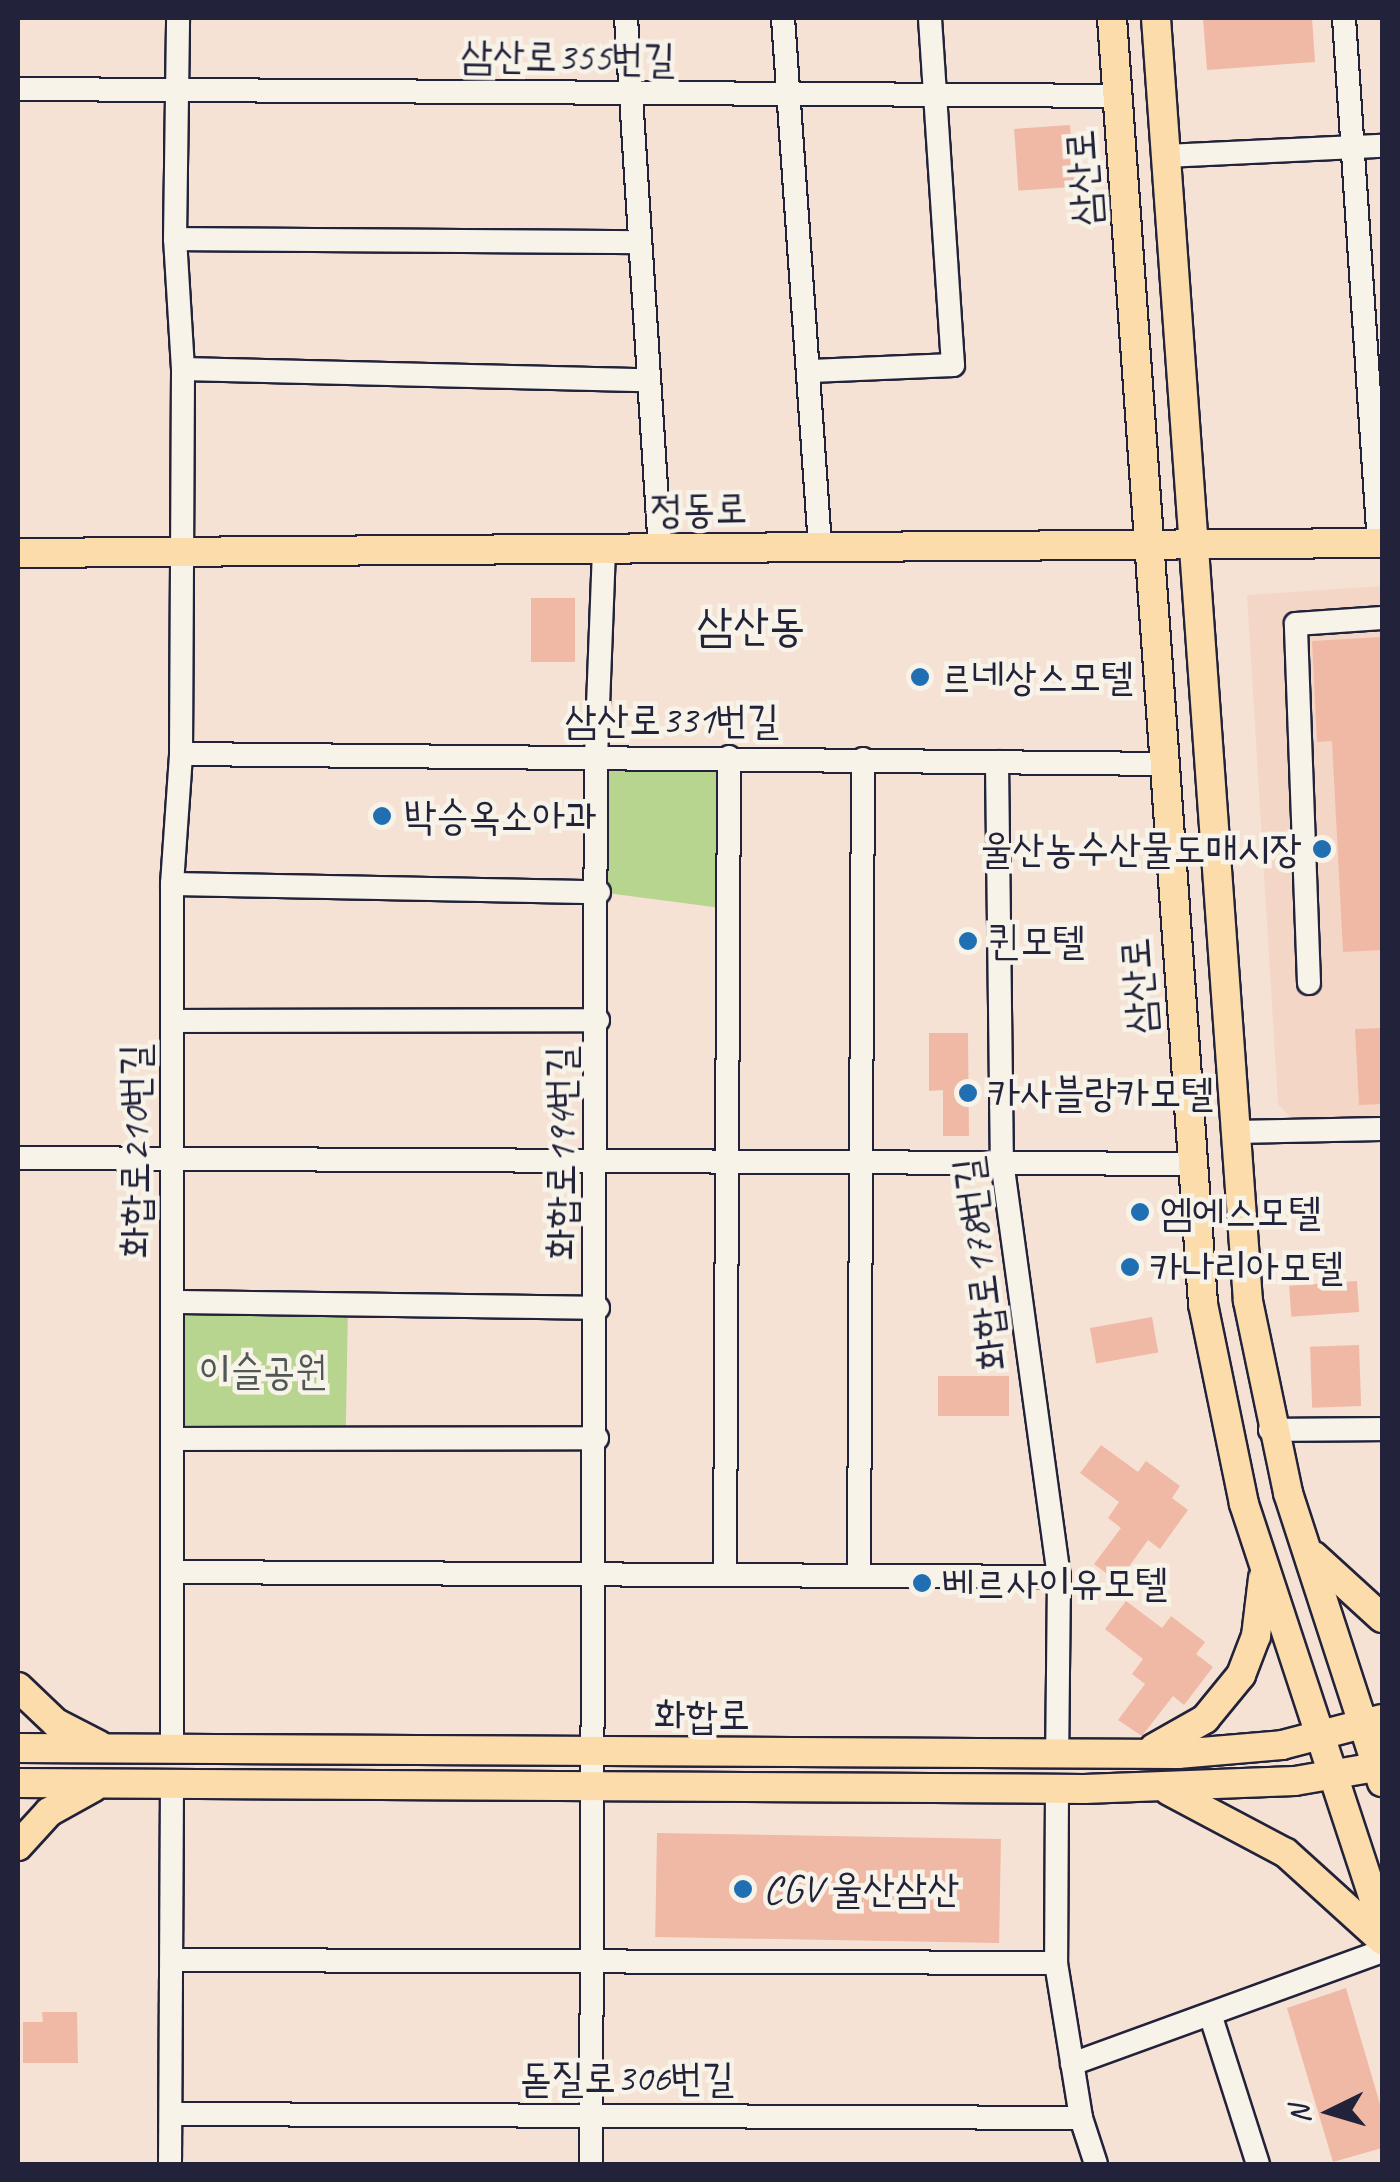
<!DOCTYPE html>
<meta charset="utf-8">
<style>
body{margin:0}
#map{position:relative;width:1400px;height:2182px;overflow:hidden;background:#f5e2d4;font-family:Caveat,"Poor Story",sans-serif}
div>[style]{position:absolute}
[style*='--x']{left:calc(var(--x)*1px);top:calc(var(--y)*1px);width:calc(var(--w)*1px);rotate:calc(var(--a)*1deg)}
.built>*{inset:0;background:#f4d6c6}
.green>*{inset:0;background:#b7d58e;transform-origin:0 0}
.building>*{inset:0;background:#f0b9a5;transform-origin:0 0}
.roads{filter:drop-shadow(2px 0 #22223b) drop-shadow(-2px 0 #22223b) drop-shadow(0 2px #22223b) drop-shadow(0 -2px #22223b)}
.minor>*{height:22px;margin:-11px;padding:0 11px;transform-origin:11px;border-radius:11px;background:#f7f3e8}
.major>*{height:28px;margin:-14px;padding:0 14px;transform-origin:14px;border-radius:14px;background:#fddcac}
.dots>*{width:28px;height:28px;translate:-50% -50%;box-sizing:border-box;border:5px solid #f7f3e8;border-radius:50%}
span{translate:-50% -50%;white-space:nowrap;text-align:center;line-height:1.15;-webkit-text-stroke:9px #f7f3e8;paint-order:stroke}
.street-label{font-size:40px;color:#22223b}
.poi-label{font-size:40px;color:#22223b}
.left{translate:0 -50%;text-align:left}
.right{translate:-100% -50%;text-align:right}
.park-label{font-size:40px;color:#4f5854}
.quarter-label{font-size:45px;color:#22223b}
.frame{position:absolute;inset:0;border:20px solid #22223b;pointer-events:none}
.north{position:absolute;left:1280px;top:2062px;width:100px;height:100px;-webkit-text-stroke:8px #f7f3e8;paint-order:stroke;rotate:265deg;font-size:28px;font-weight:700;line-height:40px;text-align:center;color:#22223b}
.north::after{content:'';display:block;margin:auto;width:35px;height:45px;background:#22223b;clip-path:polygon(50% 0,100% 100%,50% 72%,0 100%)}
</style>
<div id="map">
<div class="built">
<i style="clip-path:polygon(1382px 586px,1382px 1117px,1294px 1121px,1278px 1104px,1247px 595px)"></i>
</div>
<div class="green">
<i style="clip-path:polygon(729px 757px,729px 909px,599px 892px,596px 758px)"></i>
<i style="left:173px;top:1302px;width:175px;height:137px;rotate:1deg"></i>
</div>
<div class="building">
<i style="clip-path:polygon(1203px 18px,1312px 18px,1315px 62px,1207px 70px)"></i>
<i style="left:1070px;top:125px;width:62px;height:56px;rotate:86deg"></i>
<i style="left:531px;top:598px;width:44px;height:64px"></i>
<i style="clip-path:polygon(1382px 637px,1382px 950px,1343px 952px,1332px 741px,1317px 742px,1312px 641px)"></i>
<i style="clip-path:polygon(1382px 1028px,1382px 1104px,1359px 1105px,1355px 1029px)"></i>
<i style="clip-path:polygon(929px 1033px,968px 1033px,969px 1136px,943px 1136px,943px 1090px,929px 1091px)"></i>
<i style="left:1357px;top:1281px;width:31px;height:68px;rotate:86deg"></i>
<i style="left:1152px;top:1317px;width:36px;height:63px;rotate:80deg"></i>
<i style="left:1359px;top:1345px;width:61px;height:49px;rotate:88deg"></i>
<i style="left:1009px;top:1376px;width:40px;height:71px;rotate:90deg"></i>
<i style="clip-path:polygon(1101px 1445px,1138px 1472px,1146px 1461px,1180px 1486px,1172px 1498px,1188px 1510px,1160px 1549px,1148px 1540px,1118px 1582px,1094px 1564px,1121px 1528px,1108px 1518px,1119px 1502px,1080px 1473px)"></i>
<i style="clip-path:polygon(1126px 1601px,1162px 1628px,1171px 1616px,1205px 1642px,1196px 1654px,1213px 1667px,1184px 1705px,1173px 1696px,1142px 1736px,1118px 1720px,1145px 1684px,1132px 1674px,1143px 1659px,1105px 1629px)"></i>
<i style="left:657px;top:1833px;width:344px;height:104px;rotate:1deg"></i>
<i style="clip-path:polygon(1346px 1988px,1382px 2111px,1382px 2148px,1333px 2162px,1287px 2008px)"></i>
<i style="clip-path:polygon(42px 2012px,77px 2012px,78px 2063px,23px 2063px,23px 2022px,43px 2022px)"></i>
</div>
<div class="roads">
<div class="minor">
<i style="--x:626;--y:18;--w:532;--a:86.34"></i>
<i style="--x:783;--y:18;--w:529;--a:85.99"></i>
<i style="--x:1344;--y:18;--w:526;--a:86.19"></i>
<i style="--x:18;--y:89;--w:1099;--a:0.36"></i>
<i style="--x:1166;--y:156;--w:216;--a:-2.7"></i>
<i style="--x:175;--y:239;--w:464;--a:0.4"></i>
<i style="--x:183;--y:369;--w:462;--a:1.4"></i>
<i style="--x:811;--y:371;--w:142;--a:-2.4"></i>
<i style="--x:953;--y:365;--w:348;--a:-93.8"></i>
<i style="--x:181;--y:754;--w:982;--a:0.58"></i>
<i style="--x:997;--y:762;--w:399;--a:89.3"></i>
<i style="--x:1002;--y:1161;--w:420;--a:82.2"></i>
<i style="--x:1059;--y:1577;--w:178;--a:90.6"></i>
<i style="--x:172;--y:884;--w:427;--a:1.1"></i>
<i style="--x:1309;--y:983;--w:359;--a:-92.1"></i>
<i style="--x:1296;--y:624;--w:86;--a:-4"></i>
<i style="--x:172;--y:1021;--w:426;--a:-0.1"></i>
<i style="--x:1234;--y:1132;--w:148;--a:-1.2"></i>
<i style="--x:18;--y:1158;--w:1173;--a:0.29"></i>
<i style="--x:173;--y:1302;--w:425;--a:0.8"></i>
<i style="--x:1270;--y:1430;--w:112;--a:-0.5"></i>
<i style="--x:173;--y:1439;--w:424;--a:-0.1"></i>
<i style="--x:173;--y:1572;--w:886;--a:0.32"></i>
<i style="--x:859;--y:1574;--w:815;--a:-89.72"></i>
<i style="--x:725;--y:1575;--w:818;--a:-89.72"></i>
<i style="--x:172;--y:1749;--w:865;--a:-90"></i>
<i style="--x:172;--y:884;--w:130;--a:-86"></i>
<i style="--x:181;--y:754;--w:385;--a:-89.7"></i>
<i style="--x:183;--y:369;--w:130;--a:-93.5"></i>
<i style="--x:175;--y:239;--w:221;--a:-89.2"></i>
<i style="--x:1057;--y:1789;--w:174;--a:90.3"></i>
<i style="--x:1056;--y:1963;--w:157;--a:80.8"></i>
<i style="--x:1081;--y:2118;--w:48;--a:71.9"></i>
<i style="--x:173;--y:1960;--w:883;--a:0.19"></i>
<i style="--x:1211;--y:2017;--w:154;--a:72.3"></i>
<i style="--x:1072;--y:2064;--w:330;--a:-20"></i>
<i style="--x:172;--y:2114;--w:909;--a:0.25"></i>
<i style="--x:170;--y:2164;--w:380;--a:-89.7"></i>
<i style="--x:591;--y:2164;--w:1406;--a:-89.8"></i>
<i style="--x:596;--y:758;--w:207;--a:-87.8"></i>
</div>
<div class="major">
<i style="--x:1112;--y:18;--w:1289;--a:85.95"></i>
<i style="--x:1203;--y:1304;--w:204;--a:78.4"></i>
<i style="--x:1244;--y:1504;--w:442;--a:71.8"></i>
<i style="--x:1156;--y:18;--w:1286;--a:85.9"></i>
<i style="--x:1248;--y:1301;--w:196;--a:78.2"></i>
<i style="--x:1288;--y:1493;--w:304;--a:72"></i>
<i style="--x:18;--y:553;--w:1364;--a:-0.42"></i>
<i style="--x:1314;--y:1556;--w:92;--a:42.4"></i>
<i style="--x:18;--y:1687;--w:52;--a:43.5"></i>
<i style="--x:56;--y:1723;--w:48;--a:27.1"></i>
<i style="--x:18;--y:1748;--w:1160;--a:0.3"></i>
<i style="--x:1178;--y:1754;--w:104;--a:-4.9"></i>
<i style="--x:1282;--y:1745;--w:103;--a:-14.6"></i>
<i style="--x:1154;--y:1748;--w:59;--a:-29.6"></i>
<i style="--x:1205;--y:1719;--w:57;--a:-50.7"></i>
<i style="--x:1241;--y:1675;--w:42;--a:-69"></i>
<i style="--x:1256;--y:1636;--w:58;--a:-83.1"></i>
<i style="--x:18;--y:1783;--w:1066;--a:0.32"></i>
<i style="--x:1084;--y:1789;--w:211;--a:-2.2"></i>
<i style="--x:1295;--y:1781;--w:88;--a:-9.8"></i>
<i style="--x:1169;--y:1791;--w:132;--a:27.9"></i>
<i style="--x:1286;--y:1853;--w:130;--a:42.2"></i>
<i style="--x:18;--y:1846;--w:46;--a:-47.6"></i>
<i style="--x:49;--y:1812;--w:51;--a:-29.1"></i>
</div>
</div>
<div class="dots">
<i style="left:920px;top:677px;background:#1f6fb2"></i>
<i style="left:382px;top:816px;background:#1f6fb2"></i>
<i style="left:1322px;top:849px;background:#1f6fb2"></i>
<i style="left:968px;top:941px;background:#1f6fb2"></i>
<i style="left:968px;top:1093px;background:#1f6fb2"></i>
<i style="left:1140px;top:1212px;background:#1f6fb2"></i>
<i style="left:1130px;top:1267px;background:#1f6fb2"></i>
<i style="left:922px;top:1583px;background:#1f6fb2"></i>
<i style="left:743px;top:1889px;background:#1f6fb2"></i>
</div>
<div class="street-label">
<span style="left:568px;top:57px;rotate:1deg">삼산로355번길</span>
<span style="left:1083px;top:178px;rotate:-94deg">삼산로</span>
<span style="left:699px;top:509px;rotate:-1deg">정동로</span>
<span style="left:672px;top:720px">삼산로331번길</span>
<span style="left:1138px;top:986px;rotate:-94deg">삼산로</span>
<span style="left:135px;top:1151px;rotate:-90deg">화합로210번길</span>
<span style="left:561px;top:1153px;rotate:-90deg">화합로194번길</span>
<span style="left:980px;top:1264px;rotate:-97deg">화합로178번길</span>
<span style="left:702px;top:1715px">화합로</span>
<span style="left:627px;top:2078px">돋질로306번길</span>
</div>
<div class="poi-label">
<span class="left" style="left:940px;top:677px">르네상스모텔</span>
<span class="left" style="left:404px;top:816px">박승옥소아과</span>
<span class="right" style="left:1302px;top:849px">울산농수산물도매시장</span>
<span class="left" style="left:988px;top:941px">퀸모텔</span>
<span class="left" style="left:988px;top:1093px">카사블랑카모텔</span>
<span class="left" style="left:1160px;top:1212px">엠에스모텔</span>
<span class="left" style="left:1150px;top:1267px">카나리아모텔</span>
<span class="left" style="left:942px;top:1583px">베르사이유모텔</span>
<span class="left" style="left:763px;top:1889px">CGV 울산삼산</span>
</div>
<div class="park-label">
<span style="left:263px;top:1371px">이슬공원</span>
</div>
<div class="quarter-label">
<span style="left:751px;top:626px">삼산동</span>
</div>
<div class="frame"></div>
<div class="north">N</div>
</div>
